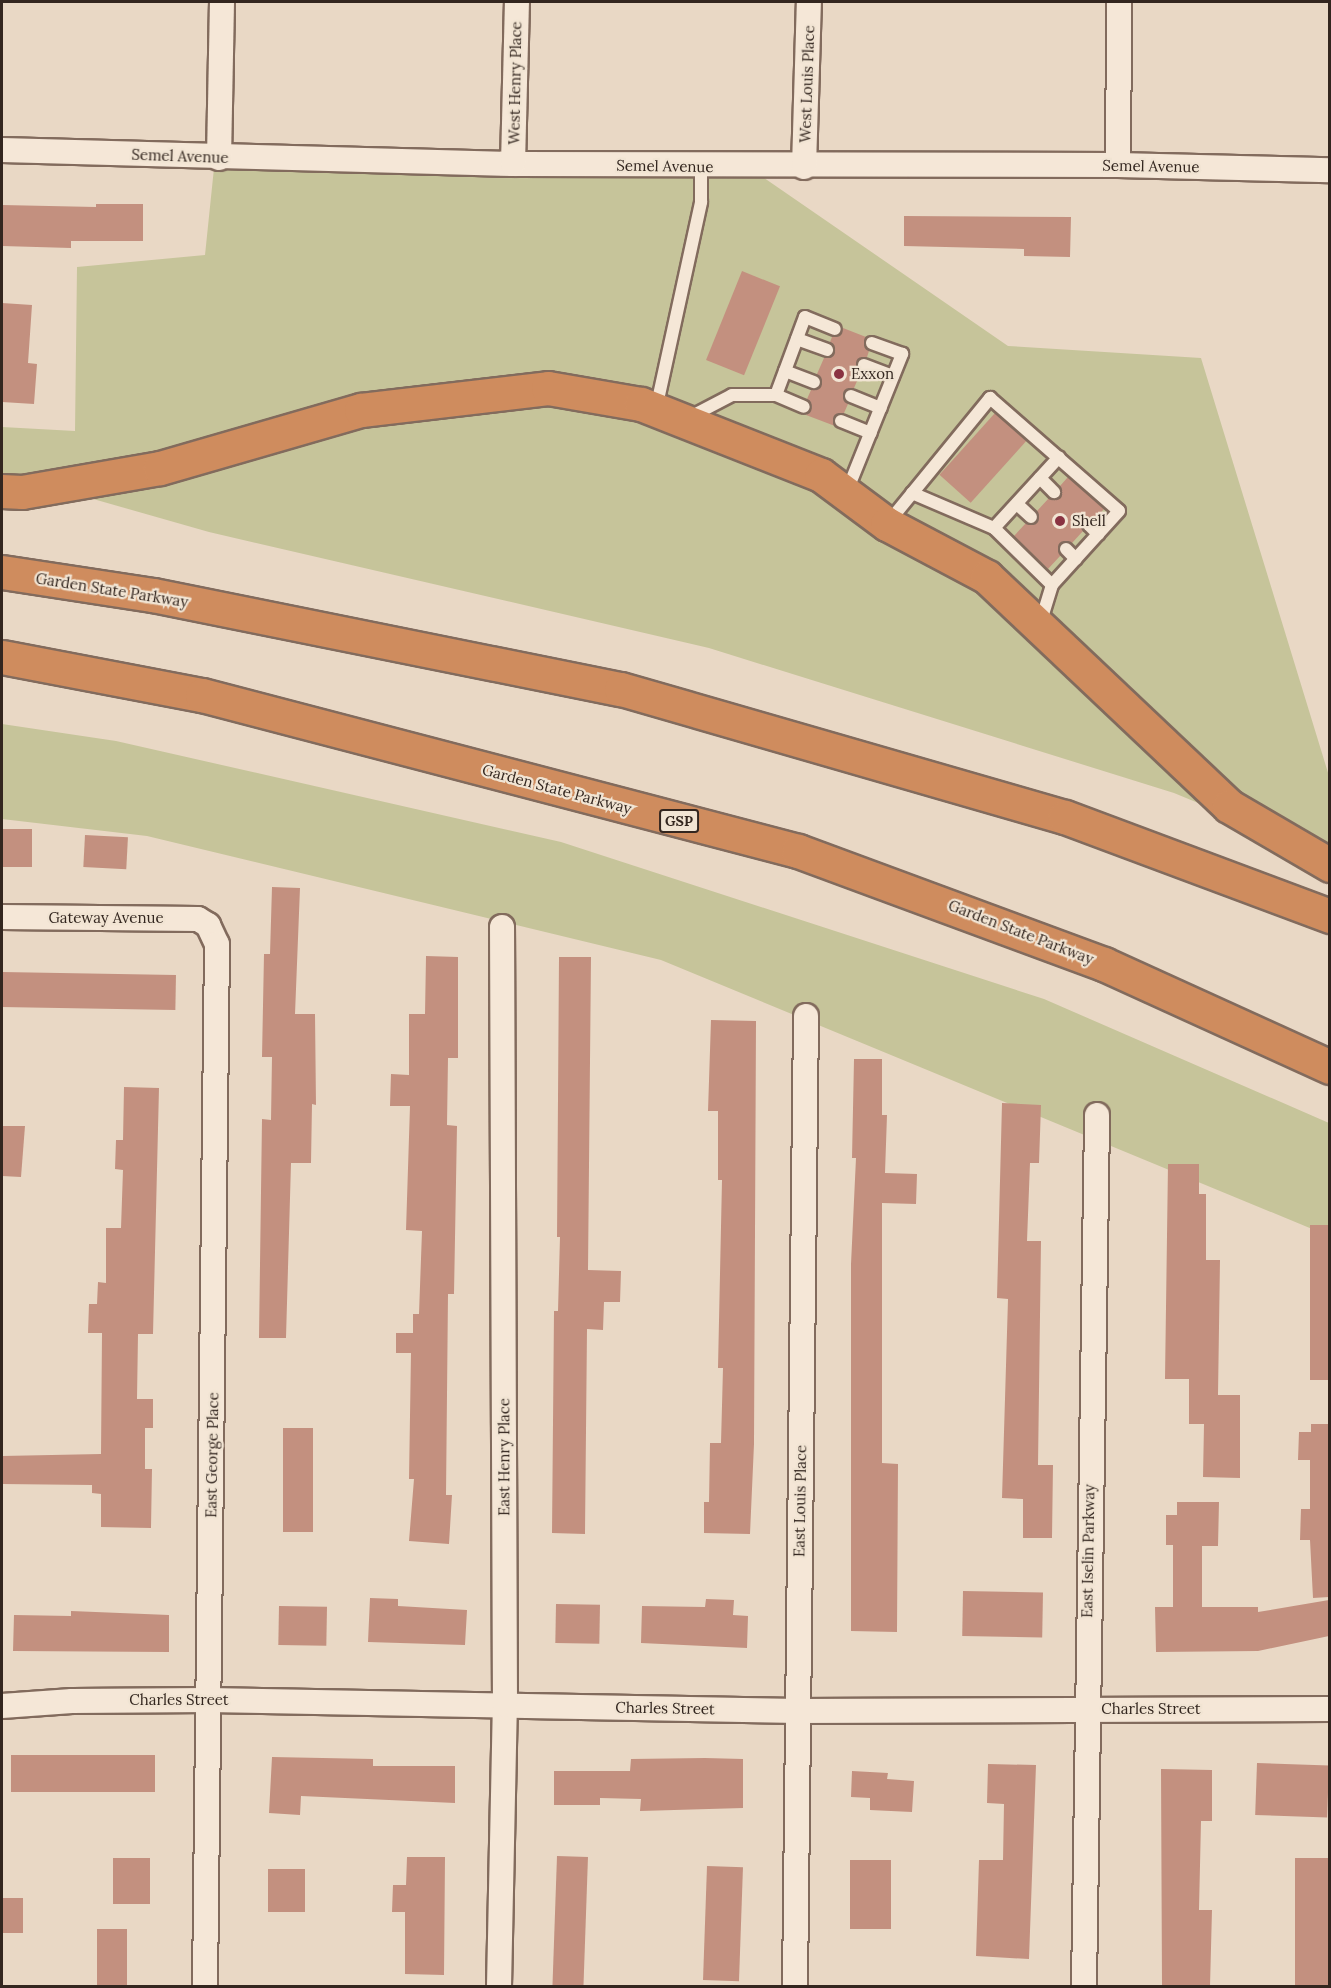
<!DOCTYPE html>
<style>
body{margin:0}
#map{position:relative;width:1331px;height:1988px;overflow:hidden;background:#e9d8c5;font-family:Lora,serif}
div>[style]{position:absolute}
[style*='--x']{left:calc(var(--x)*1px);top:calc(var(--y)*1px);width:calc(var(--w)*1px);rotate:calc(var(--a)*1deg)}
.green>*{inset:0;background:#c6c49a}
.building>*{inset:0;background:#c3907f;transform-origin:0 0}
.roads{filter:drop-shadow(2px 0 #826b5d) drop-shadow(-2px 0 #826b5d) drop-shadow(0 2px #826b5d) drop-shadow(0 -2px #826b5d)}
.service>*{height:12px;margin:-6px;padding:0 6px;transform-origin:6px;border-radius:6px;background:#f5e7d7}
.minor>*{height:24px;margin:-12px;padding:0 12px;transform-origin:12px;border-radius:12px;background:#f5e7d7}
.motorway>*{height:33px;margin:-16.5px;padding:0 16.5px;transform-origin:16.5px;border-radius:16.5px;background:#cf8c5e}
.dots>*{width:16px;height:16px;translate:-50% -50%;box-sizing:border-box;border:3px solid #f1e4d3;border-radius:50%}
span{translate:-50% -50%;white-space:nowrap;text-align:center;line-height:1.15;-webkit-text-stroke:4.5px #f1e4d3;paint-order:stroke}
.shield-label span{padding:2px 4px;background:#f1e4d3;border:2px solid;border-radius:4px;-webkit-text-stroke-width:0}
.shield-label{font-size:14px;color:#33261f;font-weight:700}
.street-label{font-size:15px;color:#33261f}
.poi-label{font-size:15px;color:#33261f}
.left{translate:0 -50%;text-align:left}
.frame{position:absolute;inset:0;border:3px solid #33261f;pointer-events:none}
</style>
<div id="map">
<div class="green">
<i style="clip-path:polygon(214px 168px,754px 171px,1008px 346px,1201px 358px,1329px 776px,1329px 857px,1174px 793px,709px 648px,209px 532px,2px 473px,2px 427px,75px 431px,77px 267px,205px 255px)"></i>
<i style="clip-path:polygon(2px 724px,116px 741px,561px 842px,1044px 999px,1329px 1123px,1329px 1236px,661px 960px,147px 836px,2px 819px)"></i>
</div>
<div class="building">
<i style="clip-path:polygon(96px 204px,143px 204px,143px 241px,71px 241px,71px 248px,2px 246px,2px 205px,96px 207px)"></i>
<i style="clip-path:polygon(904px 216px,1071px 217px,1070px 257px,1024px 256px,1024px 249px,904px 246px)"></i>
<i style="left:742px;top:271px;width:41px;height:96px;rotate:22deg"></i>
<i style="clip-path:polygon(2px 303px,32px 305px,28px 363px,37px 364px,34px 404px,2px 402px)"></i>
<i style="clip-path:polygon(843px 328px,866px 337px,864px 345px,869px 351px,867px 357px,857px 362px,861px 372px,854px 388px,844px 392px,848px 404px,844px 413px,834px 417px,835px 426px,806px 415px,812px 407px,807px 399px,811px 390px,821px 385px,817px 374px,824px 358px,834px 353px,830px 342px,832px 337px,840px 336px)"></i>
<i style="left:995px;top:413px;width:42px;height:83px;rotate:42deg"></i>
<i style="clip-path:polygon(1068px 477px,1104px 509px,1095px 519px,1083px 520px,1083px 531px,1072px 543px,1060px 544px,1061px 555px,1048px 569px,1014px 536px,1026px 523px,1037px 523px,1037px 511px,1049px 498px,1060px 497px,1060px 486px)"></i>
<i style="left:2px;top:829px;width:30px;height:38px"></i>
<i style="left:85px;top:835px;width:43px;height:32px;rotate:3deg"></i>
<i style="clip-path:polygon(272px 887px,300px 888px,295px 1014px,315px 1014px,316px 1105px,312px 1104px,311px 1163px,291px 1163px,286px 1338px,259px 1338px,262px 1119px,271px 1120px,272px 1057px,262px 1057px,264px 954px,270px 954px)"></i>
<i style="clip-path:polygon(426px 956px,458px 957px,458px 1058px,448px 1058px,447px 1125px,457px 1126px,454px 1294px,448px 1294px,446px 1495px,452px 1495px,449px 1544px,409px 1541px,414px 1479px,409px 1479px,411px 1353px,396px 1353px,396px 1333px,413px 1333px,413px 1314px,419px 1314px,422px 1231px,406px 1230px,410px 1106px,390px 1106px,391px 1074px,409px 1075px,409px 1014px,425px 1014px)"></i>
<i style="clip-path:polygon(559px 957px,591px 957px,588px 1270px,621px 1271px,620px 1302px,604px 1302px,603px 1330px,587px 1329px,585px 1534px,552px 1533px,554px 1311px,558px 1311px,560px 1237px,557px 1237px)"></i>
<i style="left:2px;top:972px;width:174px;height:35px;rotate:1deg"></i>
<i style="clip-path:polygon(711px 1020px,756px 1021px,754px 1444px,750px 1534px,704px 1533px,704px 1502px,709px 1502px,710px 1443px,721px 1443px,723px 1368px,718px 1368px,722px 1180px,718px 1180px,718px 1111px,708px 1111px)"></i>
<i style="clip-path:polygon(854px 1059px,882px 1059px,882px 1115px,887px 1115px,885px 1173px,917px 1174px,916px 1204px,882px 1203px,882px 1463px,898px 1464px,897px 1632px,851px 1631px,851px 1264px,856px 1158px,852px 1158px)"></i>
<i style="clip-path:polygon(124px 1087px,159px 1088px,153px 1334px,138px 1334px,137px 1399px,153px 1399px,153px 1428px,145px 1428px,145px 1469px,152px 1469px,151px 1528px,101px 1527px,101px 1494px,92px 1493px,92px 1485px,2px 1484px,2px 1456px,101px 1454px,102px 1333px,88px 1333px,89px 1304px,97px 1304px,98px 1282px,106px 1283px,106px 1228px,121px 1228px,123px 1170px,115px 1169px,116px 1140px,123px 1140px)"></i>
<i style="clip-path:polygon(1002px 1103px,1041px 1105px,1039px 1163px,1030px 1163px,1027px 1241px,1041px 1241px,1038px 1465px,1053px 1465px,1052px 1538px,1023px 1538px,1023px 1499px,1002px 1498px,1008px 1299px,997px 1298px)"></i>
<i style="clip-path:polygon(2px 1126px,25px 1126px,21px 1177px,2px 1176px)"></i>
<i style="clip-path:polygon(1168px 1164px,1199px 1164px,1199px 1194px,1206px 1194px,1206px 1260px,1220px 1260px,1218px 1395px,1240px 1395px,1240px 1478px,1203px 1477px,1204px 1424px,1189px 1424px,1189px 1379px,1165px 1379px)"></i>
<i style="left:1310px;top:1225px;width:19px;height:155px"></i>
<i style="clip-path:polygon(1311px 1424px,1329px 1424px,1329px 1597px,1313px 1598px,1310px 1540px,1300px 1540px,1301px 1509px,1310px 1509px,1310px 1460px,1298px 1460px,1299px 1432px,1311px 1432px)"></i>
<i style="left:283px;top:1428px;width:30px;height:104px"></i>
<i style="clip-path:polygon(1177px 1502px,1219px 1502px,1218px 1546px,1202px 1546px,1202px 1607px,1258px 1607px,1258px 1612px,1329px 1600px,1329px 1636px,1258px 1651px,1156px 1652px,1155px 1607px,1173px 1607px,1173px 1545px,1166px 1545px,1166px 1515px,1177px 1515px)"></i>
<i style="left:963px;top:1591px;width:80px;height:45px;rotate:1deg"></i>
<i style="clip-path:polygon(370px 1598px,398px 1599px,398px 1606px,467px 1610px,465px 1645px,368px 1642px)"></i>
<i style="clip-path:polygon(706px 1599px,734px 1600px,733px 1615px,748px 1616px,747px 1648px,641px 1643px,642px 1606px,705px 1607px)"></i>
<i style="left:556px;top:1604px;width:44px;height:39px;rotate:1deg"></i>
<i style="left:279px;top:1606px;width:48px;height:39px;rotate:1deg"></i>
<i style="clip-path:polygon(71px 1611px,169px 1615px,169px 1652px,13px 1651px,14px 1615px,71px 1616px)"></i>
<i style="left:11px;top:1755px;width:144px;height:37px"></i>
<i style="clip-path:polygon(272px 1757px,373px 1759px,373px 1766px,455px 1766px,455px 1803px,301px 1796px,300px 1815px,269px 1813px)"></i>
<i style="clip-path:polygon(705px 1758px,743px 1759px,743px 1808px,640px 1811px,641px 1799px,600px 1798px,600px 1805px,554px 1805px,554px 1771px,630px 1771px,631px 1759px)"></i>
<i style="left:1257px;top:1763px;width:72px;height:52px;rotate:2deg"></i>
<i style="clip-path:polygon(988px 1764px,1036px 1765px,1029px 1959px,976px 1956px,979px 1860px,1003px 1860px,1004px 1804px,987px 1803px)"></i>
<i style="clip-path:polygon(1161px 1769px,1212px 1770px,1212px 1821px,1201px 1821px,1199px 1910px,1212px 1910px,1210px 1986px,1162px 1986px)"></i>
<i style="clip-path:polygon(852px 1771px,888px 1773px,887px 1779px,914px 1781px,912px 1812px,870px 1810px,870px 1798px,851px 1797px)"></i>
<i style="left:557px;top:1856px;width:31px;height:130px;rotate:2deg"></i>
<i style="clip-path:polygon(407px 1857px,445px 1857px,444px 1975px,405px 1974px,405px 1912px,392px 1912px,393px 1885px,406px 1885px)"></i>
<i style="left:113px;top:1858px;width:37px;height:46px"></i>
<i style="left:1295px;top:1858px;width:34px;height:128px"></i>
<i style="left:850px;top:1860px;width:41px;height:69px"></i>
<i style="left:707px;top:1866px;width:36px;height:114px;rotate:2deg"></i>
<i style="left:268px;top:1869px;width:37px;height:43px"></i>
<i style="left:2px;top:1898px;width:21px;height:35px"></i>
<i style="left:97px;top:1929px;width:30px;height:57px"></i>
</div>
<div class="roads">
<div class="service">
<i style="--x:797;--y:339;--w:32;--a:20"></i>
<i style="--x:864;--y:365;--w:31;--a:21"></i>
<i style="--x:785;--y:371;--w:31;--a:21"></i>
<i style="--x:776;--y:395;--w:83;--a:-69.6"></i>
<i style="--x:805;--y:317;--w:32;--a:22"></i>
<i style="--x:851;--y:396;--w:32;--a:22"></i>
<i style="--x:656;--y:409;--w:212;--a:-77.7"></i>
<i style="--x:701;--y:202;--w:36;--a:-90"></i>
<i style="--x:690;--y:417;--w:47;--a:-27.6"></i>
<i style="--x:732;--y:395;--w:44;--a:0"></i>
<i style="--x:776;--y:395;--w:30;--a:23"></i>
<i style="--x:841;--y:421;--w:32;--a:22"></i>
<i style="--x:1040;--y:478;--w:20;--a:45"></i>
<i style="--x:847;--y:491;--w:148;--a:-68.1"></i>
<i style="--x:902;--y:354;--w:32;--a:-160"></i>
<i style="--x:912;--y:493;--w:89;--a:23.1"></i>
<i style="--x:994;--y:528;--w:81;--a:44.5"></i>
<i style="--x:1017;--y:504;--w:19;--a:43"></i>
<i style="--x:887;--y:524;--w:163;--a:-50.7"></i>
<i style="--x:990;--y:398;--w:171;--a:41.2"></i>
<i style="--x:1119;--y:511;--w:100;--a:132.2"></i>
<i style="--x:1052;--y:585;--w:41;--a:107.1"></i>
<i style="--x:1089;--y:525;--w:13;--a:45"></i>
<i style="--x:994;--y:528;--w:96;--a:-47.5"></i>
<i style="--x:1066;--y:549;--w:14;--a:45"></i>
</div>
<div class="minor">
<i style="--x:2;--y:150;--w:511;--a:1.57"></i>
<i style="--x:513;--y:164;--w:605;--a:0.09"></i>
<i style="--x:1118;--y:165;--w:212;--a:1.4"></i>
<i style="--x:219;--y:158;--w:156;--a:-88.9"></i>
<i style="--x:513;--y:164;--w:162;--a:-88.6"></i>
<i style="--x:1118;--y:165;--w:163;--a:-89.6"></i>
<i style="--x:804;--y:167;--w:165;--a:-88.3"></i>
<i style="--x:2;--y:917;--w:196;--a:0.6"></i>
<i style="--x:198;--y:919;--w:12;--a:31"></i>
<i style="--x:208;--y:925;--w:21;--a:65"></i>
<i style="--x:217;--y:944;--w:1042;--a:90.66"></i>
<i style="--x:2;--y:1706;--w:70;--a:-4.1"></i>
<i style="--x:72;--y:1701;--w:137;--a:-0.4"></i>
<i style="--x:209;--y:1700;--w:589;--a:1.07"></i>
<i style="--x:798;--y:1711;--w:532;--a:-0.22"></i>
<i style="--x:499;--y:1986;--w:281;--a:-88.8"></i>
<i style="--x:505;--y:1705;--w:778;--a:-90.22"></i>
<i style="--x:795;--y:1986;--w:970;--a:-89.35"></i>
<i style="--x:1084;--y:1986;--w:871;--a:-89.14"></i>
</div>
<div class="motorway">
<i style="--x:2;--y:491;--w:20;--a:3"></i>
<i style="--x:22;--y:492;--w:140;--a:-9.9"></i>
<i style="--x:160;--y:468;--w:209;--a:-16.1"></i>
<i style="--x:361;--y:410;--w:188;--a:-6.7"></i>
<i style="--x:548;--y:388;--w:94;--a:9.8"></i>
<i style="--x:641;--y:404;--w:193;--a:21.5"></i>
<i style="--x:821;--y:475;--w:82;--a:36.6"></i>
<i style="--x:887;--y:524;--w:113;--a:27.9"></i>
<i style="--x:987;--y:577;--w:333;--a:43.4"></i>
<i style="--x:1229;--y:806;--w:117;--a:30.3"></i>
<i style="--x:2;--y:572;--w:153;--a:8.7"></i>
<i style="--x:153;--y:595;--w:477;--a:11.4"></i>
<i style="--x:621;--y:689;--w:462;--a:16.1"></i>
<i style="--x:1065;--y:817;--w:283;--a:20.5"></i>
<i style="--x:2;--y:657;--w:204;--a:10.8"></i>
<i style="--x:202;--y:695;--w:616;--a:14.67"></i>
<i style="--x:798;--y:851;--w:326;--a:20.3"></i>
<i style="--x:1104;--y:964;--w:248;--a:24.5"></i>
</div>
</div>
<div class="dots">
<i style="left:839px;top:374px;background:#8a3342"></i>
<i style="left:1060px;top:521px;background:#8a3342"></i>
</div>
<div class="shield-label">
<span style="left:679px;top:821px">GSP</span>
</div>
<div class="street-label">
<span style="left:515px;top:83px;rotate:-89deg">West Henry Place</span>
<span style="left:807px;top:84px;rotate:-88deg">West Louis Place</span>
<span style="left:180px;top:156px;rotate:2deg">Semel Avenue</span>
<span style="left:665px;top:166px;rotate:1deg">Semel Avenue</span>
<span style="left:1151px;top:166px;rotate:1deg">Semel Avenue</span>
<span style="left:112px;top:590px;rotate:9deg">Garden State Parkway</span>
<span style="left:557px;top:789px;rotate:15deg">Garden State Parkway</span>
<span style="left:106px;top:918px">Gateway Avenue</span>
<span style="left:1021px;top:932px;rotate:21deg">Garden State Parkway</span>
<span style="left:212px;top:1455px;rotate:-89deg">East George Place</span>
<span style="left:504px;top:1457px;rotate:-90deg">East Henry Place</span>
<span style="left:800px;top:1501px;rotate:-89deg">East Louis Place</span>
<span style="left:1088px;top:1551px;rotate:-89deg">East Iselin Parkway</span>
<span style="left:179px;top:1700px">Charles Street</span>
<span style="left:665px;top:1708px;rotate:1deg">Charles Street</span>
<span style="left:1151px;top:1709px">Charles Street</span>
</div>
<div class="poi-label">
<span class="left" style="left:851px;top:374px">Exxon</span>
<span class="left" style="left:1072px;top:521px">Shell</span>
</div>
<div class="frame"></div>
</div>
